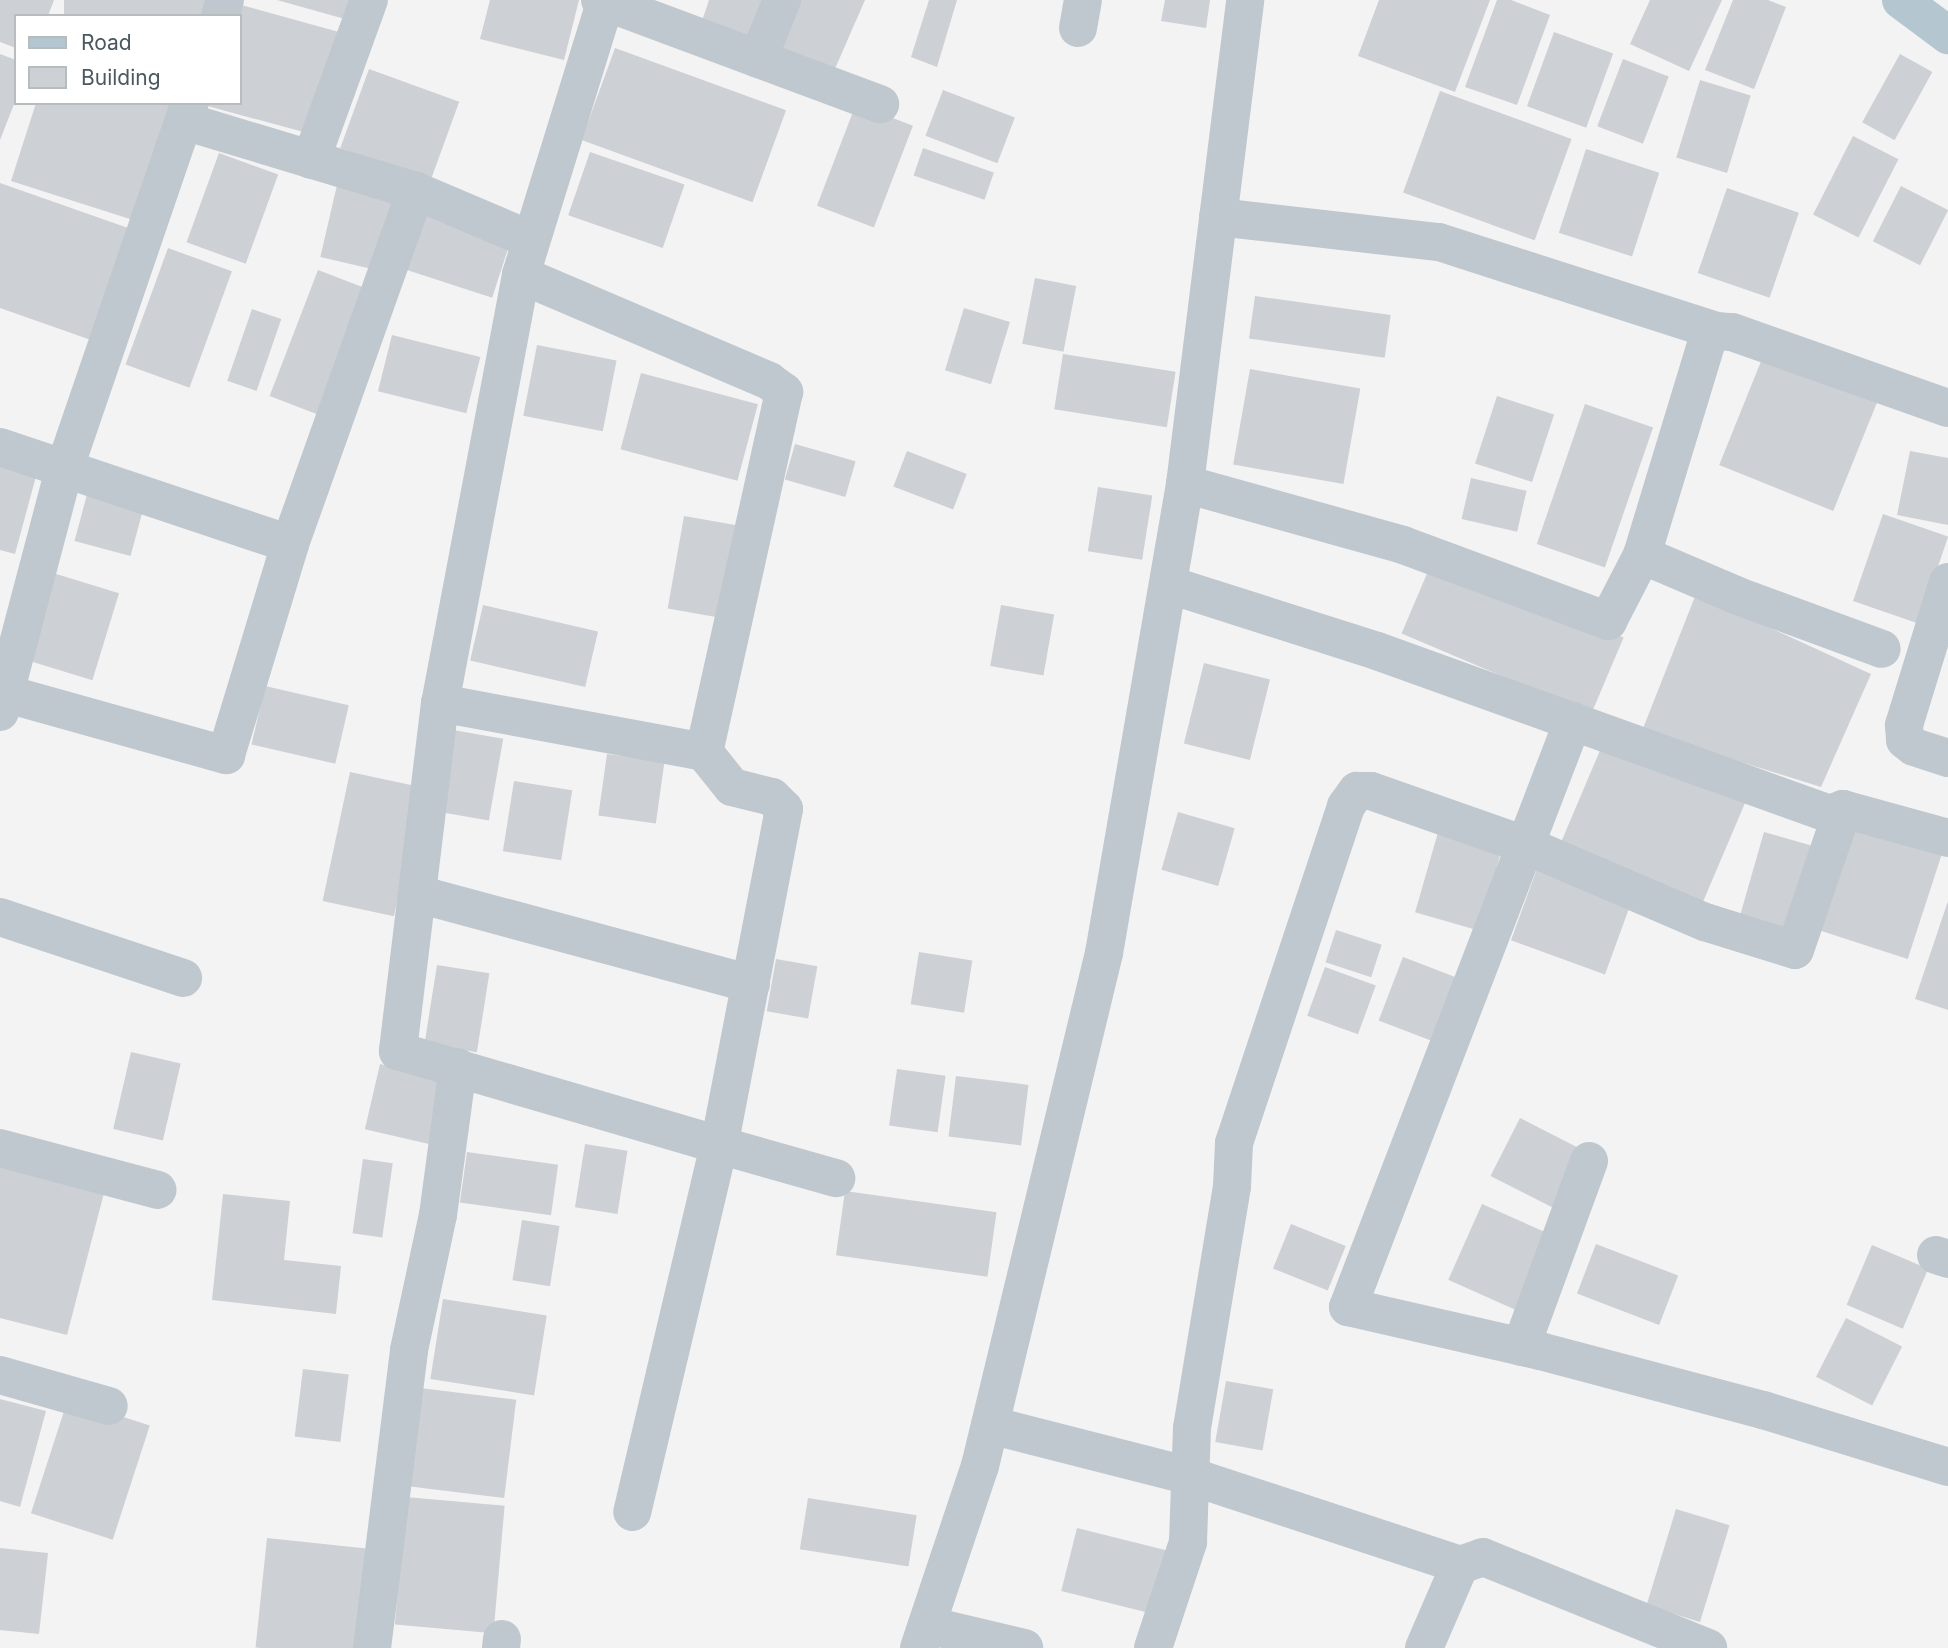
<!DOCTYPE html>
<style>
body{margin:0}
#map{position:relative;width:1948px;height:1648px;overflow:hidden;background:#f4f3f3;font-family:Inter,sans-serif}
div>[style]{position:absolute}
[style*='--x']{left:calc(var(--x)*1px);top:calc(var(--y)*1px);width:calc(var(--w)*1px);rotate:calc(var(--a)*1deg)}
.building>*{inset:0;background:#cdd0d4;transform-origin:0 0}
.minor>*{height:38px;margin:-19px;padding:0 19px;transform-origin:19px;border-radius:19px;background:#bfc8ce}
.major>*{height:38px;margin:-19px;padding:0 19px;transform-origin:19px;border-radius:19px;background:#b4c6cf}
span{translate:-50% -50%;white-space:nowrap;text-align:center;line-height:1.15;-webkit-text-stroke:6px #fff;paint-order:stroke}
.legend{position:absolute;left:14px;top:14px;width:228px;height:91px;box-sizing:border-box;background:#fff;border:2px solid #b7bcbf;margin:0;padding:9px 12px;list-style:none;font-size:21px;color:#4b585f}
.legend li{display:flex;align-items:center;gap:14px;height:35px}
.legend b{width:35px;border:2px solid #b7bcbf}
</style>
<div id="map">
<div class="building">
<i style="clip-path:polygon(0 0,54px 0,48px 16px,16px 16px,16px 48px,0 42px)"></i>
<i style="left:64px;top:0;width:142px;height:17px"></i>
<i style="clip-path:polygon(277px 0,359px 0,352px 21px)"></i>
<i style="clip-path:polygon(490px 0,579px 0,564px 60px,480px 39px)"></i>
<i style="clip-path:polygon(709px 0,774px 0,760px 42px,702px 21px)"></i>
<i style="clip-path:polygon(794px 0,865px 0,834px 71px,775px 45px)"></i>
<i style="clip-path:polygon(929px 0,957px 0,937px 67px,911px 57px)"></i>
<i style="clip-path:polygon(1165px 0,1210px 0,1206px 28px,1161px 21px)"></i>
<i style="clip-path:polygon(1379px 0,1490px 0,1455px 92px,1358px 56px)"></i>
<i style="clip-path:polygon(1497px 0,1511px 0,1550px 15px,1517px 105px,1465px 87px)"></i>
<i style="clip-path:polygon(1650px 0,1722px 0,1689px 71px,1630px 44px)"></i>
<i style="clip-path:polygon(1733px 0,1768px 0,1786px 7px,1754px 89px,1705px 70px)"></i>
<i style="clip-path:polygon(234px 3px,339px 32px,311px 134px,200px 104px,240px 103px,240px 16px)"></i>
<i style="left:1554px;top:32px;width:63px;height:79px;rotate:20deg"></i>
<i style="left:615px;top:48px;width:182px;height:98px;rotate:20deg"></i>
<i style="clip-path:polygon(0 54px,16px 60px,16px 99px,0 140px)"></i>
<i style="left:1900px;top:54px;width:37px;height:78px;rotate:29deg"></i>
<i style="left:1623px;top:59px;width:49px;height:72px;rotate:21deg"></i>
<i style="left:369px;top:69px;width:96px;height:84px;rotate:20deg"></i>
<i style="left:1700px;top:80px;width:53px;height:81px;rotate:17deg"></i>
<i style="left:943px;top:90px;width:77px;height:49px;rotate:21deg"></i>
<i style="left:1440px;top:91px;width:140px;height:108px;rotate:20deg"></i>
<i style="clip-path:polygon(36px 103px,172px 103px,136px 221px,11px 181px)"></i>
<i style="left:856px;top:104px;width:61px;height:109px;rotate:21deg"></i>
<i style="left:1853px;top:136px;width:51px;height:88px;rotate:27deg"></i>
<i style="left:923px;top:148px;width:75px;height:29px;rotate:19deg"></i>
<i style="left:1586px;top:149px;width:77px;height:88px;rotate:18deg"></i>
<i style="left:590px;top:152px;width:100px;height:67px;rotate:19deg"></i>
<i style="left:219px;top:153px;width:63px;height:95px;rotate:20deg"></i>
<i style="clip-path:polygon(0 183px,131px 229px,91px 340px,0 308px)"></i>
<i style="left:337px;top:185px;width:66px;height:74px;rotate:13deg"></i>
<i style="left:1901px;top:186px;width:53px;height:62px;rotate:27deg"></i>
<i style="left:1727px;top:188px;width:76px;height:90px;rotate:19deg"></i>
<i style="left:420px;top:209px;width:96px;height:62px;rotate:18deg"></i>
<i style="left:168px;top:248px;width:68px;height:124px;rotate:20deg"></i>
<i style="left:318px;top:270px;width:60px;height:135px;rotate:21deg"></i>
<i style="left:1035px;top:278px;width:42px;height:67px;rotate:11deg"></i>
<i style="left:1255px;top:296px;width:137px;height:43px;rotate:8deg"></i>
<i style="left:964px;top:308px;width:48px;height:65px;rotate:17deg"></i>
<i style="left:252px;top:309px;width:31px;height:76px;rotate:19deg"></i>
<i style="left:392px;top:335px;width:91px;height:58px;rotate:14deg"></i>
<i style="left:537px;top:345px;width:81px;height:72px;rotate:11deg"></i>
<i style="left:1766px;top:349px;width:123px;height:125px;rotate:22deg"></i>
<i style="left:1063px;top:354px;width:114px;height:56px;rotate:9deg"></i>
<i style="left:1250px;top:369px;width:112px;height:97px;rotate:10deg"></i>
<i style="left:641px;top:373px;width:121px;height:79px;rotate:15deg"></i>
<i style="left:1497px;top:396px;width:60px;height:71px;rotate:18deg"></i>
<i style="left:1585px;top:404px;width:72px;height:148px;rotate:19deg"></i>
<i style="left:795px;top:444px;width:63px;height:37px;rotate:16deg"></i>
<i style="left:907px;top:451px;width:64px;height:38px;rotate:21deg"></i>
<i style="clip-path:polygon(1910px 451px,1948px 458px,1948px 525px,1897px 515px)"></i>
<i style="clip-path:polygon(0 459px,38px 469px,15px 554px,0 550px)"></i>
<i style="left:1471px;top:478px;width:57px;height:42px;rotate:13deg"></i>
<i style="left:89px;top:487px;width:58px;height:56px;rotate:15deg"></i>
<i style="left:1098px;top:487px;width:55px;height:65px;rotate:9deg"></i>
<i style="left:1883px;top:514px;width:69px;height:92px;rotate:19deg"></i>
<i style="left:684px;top:516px;width:52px;height:94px;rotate:10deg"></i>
<i style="left:1434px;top:557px;width:206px;height:83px;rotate:23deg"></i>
<i style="left:53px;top:573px;width:69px;height:91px;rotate:17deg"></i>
<i style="clip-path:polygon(1696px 594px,1871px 674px,1821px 787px,1642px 731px)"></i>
<i style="left:483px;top:605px;width:118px;height:57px;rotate:13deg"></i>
<i style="left:1001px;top:605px;width:54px;height:62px;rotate:10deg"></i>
<i style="left:1204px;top:663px;width:68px;height:83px;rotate:14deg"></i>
<i style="left:265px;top:686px;width:86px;height:60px;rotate:13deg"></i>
<i style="left:453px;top:730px;width:51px;height:83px;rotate:10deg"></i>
<i style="left:1604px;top:741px;width:154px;height:117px;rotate:23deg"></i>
<i style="left:607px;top:754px;width:58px;height:62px;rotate:8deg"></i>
<i style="left:350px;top:772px;width:73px;height:132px;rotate:12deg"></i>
<i style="left:514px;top:781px;width:59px;height:71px;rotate:9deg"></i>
<i style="left:1178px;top:812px;width:59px;height:60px;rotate:16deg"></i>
<i style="left:1441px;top:822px;width:66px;height:94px;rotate:16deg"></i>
<i style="left:1845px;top:822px;width:102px;height:111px;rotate:18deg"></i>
<i style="left:1764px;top:832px;width:61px;height:88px;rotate:16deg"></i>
<i style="left:1538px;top:866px;width:100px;height:79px;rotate:20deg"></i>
<i style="clip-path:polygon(1948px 901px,1948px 1010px,1915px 999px)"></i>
<i style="left:1336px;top:930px;width:48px;height:34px;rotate:18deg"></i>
<i style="left:919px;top:952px;width:54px;height:53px;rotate:9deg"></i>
<i style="left:1403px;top:957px;width:58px;height:68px;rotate:21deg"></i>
<i style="left:776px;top:959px;width:42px;height:53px;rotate:10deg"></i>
<i style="left:437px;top:965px;width:53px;height:80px;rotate:9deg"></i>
<i style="left:1325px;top:967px;width:54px;height:52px;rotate:20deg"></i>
<i style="left:131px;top:1052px;width:51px;height:79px;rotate:13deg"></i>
<i style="left:380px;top:1064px;width:70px;height:67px;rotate:13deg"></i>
<i style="left:897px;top:1069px;width:49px;height:57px;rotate:8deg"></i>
<i style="left:956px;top:1076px;width:73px;height:61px;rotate:7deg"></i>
<i style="left:1520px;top:1118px;width:72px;height:65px;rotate:27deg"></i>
<i style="left:585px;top:1144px;width:43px;height:64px;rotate:9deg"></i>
<i style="left:467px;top:1152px;width:92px;height:51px;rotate:8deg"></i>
<i style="left:363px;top:1159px;width:30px;height:75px;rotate:8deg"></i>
<i style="clip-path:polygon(0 1167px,104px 1193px,67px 1335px,0 1318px)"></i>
<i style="left:845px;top:1191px;width:153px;height:65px;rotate:8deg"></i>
<i style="clip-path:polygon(223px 1194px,290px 1201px,284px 1260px,341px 1266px,336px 1314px,212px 1300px)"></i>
<i style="left:1482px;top:1204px;width:85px;height:83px;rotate:24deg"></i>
<i style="left:522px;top:1220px;width:38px;height:61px;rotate:9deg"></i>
<i style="left:1291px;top:1224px;width:59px;height:48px;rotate:22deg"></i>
<i style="left:1596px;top:1244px;width:88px;height:53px;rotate:21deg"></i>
<i style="left:1872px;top:1245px;width:61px;height:65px;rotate:23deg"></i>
<i style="left:443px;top:1299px;width:105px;height:81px;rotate:9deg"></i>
<i style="left:1846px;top:1318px;width:63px;height:66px;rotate:27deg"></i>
<i style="left:303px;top:1369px;width:46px;height:68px;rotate:7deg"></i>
<i style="left:1226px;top:1381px;width:48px;height:62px;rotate:10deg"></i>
<i style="left:412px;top:1387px;width:105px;height:99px;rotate:7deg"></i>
<i style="clip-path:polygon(0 1399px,46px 1411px,20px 1507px,0 1501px)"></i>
<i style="left:68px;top:1399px;width:86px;height:120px;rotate:18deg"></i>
<i style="left:406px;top:1497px;width:99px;height:128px;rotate:5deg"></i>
<i style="left:808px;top:1498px;width:110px;height:52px;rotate:9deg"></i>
<i style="left:1676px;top:1509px;width:56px;height:101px;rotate:17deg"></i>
<i style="left:1077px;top:1528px;width:95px;height:65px;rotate:14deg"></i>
<i style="left:267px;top:1538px;width:100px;height:110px;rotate:6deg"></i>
<i style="clip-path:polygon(0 1548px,48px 1553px,39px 1634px,0 1630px)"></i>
</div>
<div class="minor">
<i style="--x:600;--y:0;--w:299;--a:20.4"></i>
<i style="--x:606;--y:0;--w:288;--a:107.2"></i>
<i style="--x:521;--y:275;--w:436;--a:100.7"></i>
<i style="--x:440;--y:703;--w:351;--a:96.9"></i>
<i style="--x:398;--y:1051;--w:334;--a:16.3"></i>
<i style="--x:719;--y:1145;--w:377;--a:103.3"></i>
<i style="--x:220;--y:16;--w:17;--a:-73"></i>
<i style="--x:1078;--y:28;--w:28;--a:-80"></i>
<i style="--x:758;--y:59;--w:64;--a:-67.9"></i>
<i style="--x:184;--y:121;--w:242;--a:16.8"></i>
<i style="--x:416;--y:191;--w:123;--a:23"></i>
<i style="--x:311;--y:160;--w:170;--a:-70.1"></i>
<i style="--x:1218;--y:217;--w:222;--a:6.5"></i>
<i style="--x:1439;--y:242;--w:291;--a:17.8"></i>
<i style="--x:1716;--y:331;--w:16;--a:4"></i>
<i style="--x:1732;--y:332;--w:229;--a:19.4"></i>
<i style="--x:521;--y:275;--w:270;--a:23.1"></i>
<i style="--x:769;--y:381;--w:19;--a:36"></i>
<i style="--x:784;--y:392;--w:369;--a:102.5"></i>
<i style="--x:704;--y:752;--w:45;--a:51.3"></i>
<i style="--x:732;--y:787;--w:41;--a:14"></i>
<i style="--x:772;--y:797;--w:17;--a:45"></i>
<i style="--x:784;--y:809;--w:342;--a:100.9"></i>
<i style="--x:719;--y:1145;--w:122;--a:15.8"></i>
<i style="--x:0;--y:447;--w:306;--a:18.5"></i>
<i style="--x:1185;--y:484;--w:226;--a:15.6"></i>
<i style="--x:1403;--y:545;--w:219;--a:20.3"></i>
<i style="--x:1608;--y:621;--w:74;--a:-62.7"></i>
<i style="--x:1642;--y:555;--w:224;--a:-73.1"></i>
<i style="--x:1707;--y:341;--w:13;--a:-48"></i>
<i style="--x:1642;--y:555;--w:104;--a:23.1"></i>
<i style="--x:1738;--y:596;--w:153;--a:20.2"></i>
<i style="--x:1948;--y:582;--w:150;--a:107.1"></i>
<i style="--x:1904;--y:725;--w:15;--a:86"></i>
<i style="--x:1905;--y:740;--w:11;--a:38"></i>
<i style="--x:1914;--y:747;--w:36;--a:18"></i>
<i style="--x:1170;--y:585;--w:217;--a:17.7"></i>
<i style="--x:1377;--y:651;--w:481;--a:19.8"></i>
<i style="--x:1830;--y:814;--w:14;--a:-21"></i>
<i style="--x:1843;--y:809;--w:109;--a:15.4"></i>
<i style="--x:0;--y:692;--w:235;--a:15.6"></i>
<i style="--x:226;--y:755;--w:220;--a:-73.1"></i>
<i style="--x:290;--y:544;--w:375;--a:-70.4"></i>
<i style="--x:440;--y:703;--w:269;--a:10.5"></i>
<i style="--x:0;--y:712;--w:250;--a:-75.2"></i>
<i style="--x:64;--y:470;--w:388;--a:-71.1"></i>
<i style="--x:1573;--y:721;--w:628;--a:111"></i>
<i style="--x:1348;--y:1307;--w:197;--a:12.9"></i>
<i style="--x:1540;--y:1351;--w:231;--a:14.8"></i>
<i style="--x:1763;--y:1410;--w:194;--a:17.1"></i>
<i style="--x:418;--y:894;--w:345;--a:15.1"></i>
<i style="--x:0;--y:917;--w:193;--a:18.4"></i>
<i style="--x:0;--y:1148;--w:163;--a:14.9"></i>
<i style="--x:1936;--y:1255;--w:13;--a:18"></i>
<i style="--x:1521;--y:1347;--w:198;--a:-69.9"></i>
<i style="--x:0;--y:1375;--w:113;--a:15.9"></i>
<i style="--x:990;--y:1425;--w:206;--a:14.3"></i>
<i style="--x:1190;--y:1476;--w:284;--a:18.2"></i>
<i style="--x:927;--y:1625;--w:100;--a:13.3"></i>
<i style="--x:372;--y:1648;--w:300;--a:-82.9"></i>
<i style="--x:409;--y:1350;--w:138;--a:-77.9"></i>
<i style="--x:438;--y:1215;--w:149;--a:-82.3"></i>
<i style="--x:501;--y:1648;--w:9;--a:-84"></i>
<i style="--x:919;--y:1648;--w:192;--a:-71.5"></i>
<i style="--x:980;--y:1466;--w:528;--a:-76.41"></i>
<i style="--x:1104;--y:953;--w:476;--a:-80.2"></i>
<i style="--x:1185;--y:484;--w:488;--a:-82.9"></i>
<i style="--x:1153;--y:1648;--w:112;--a:-71.7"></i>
<i style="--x:1188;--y:1542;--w:114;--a:-88"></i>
<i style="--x:1192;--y:1428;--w:245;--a:-80.6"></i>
<i style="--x:1232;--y:1186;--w:43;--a:-87.3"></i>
<i style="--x:1234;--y:1143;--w:355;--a:-71.6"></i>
<i style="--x:1346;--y:806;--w:19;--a:-54"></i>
<i style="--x:1357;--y:791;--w:14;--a:0"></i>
<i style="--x:1371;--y:791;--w:163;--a:19.3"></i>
<i style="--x:1525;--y:845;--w:196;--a:23.2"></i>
<i style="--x:1705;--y:922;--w:94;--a:17.3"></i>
<i style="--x:1795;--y:950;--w:149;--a:-71.2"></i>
<i style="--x:1424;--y:1648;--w:90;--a:-66.6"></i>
<i style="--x:1460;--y:1565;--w:24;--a:-19"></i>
<i style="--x:1483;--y:1557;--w:243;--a:22"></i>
</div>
<div class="major">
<i style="--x:1901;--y:0;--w:59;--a:36.7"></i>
</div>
<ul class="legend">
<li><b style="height:9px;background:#b4c6cf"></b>Road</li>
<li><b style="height:19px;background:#cdd0d4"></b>Building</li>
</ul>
</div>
